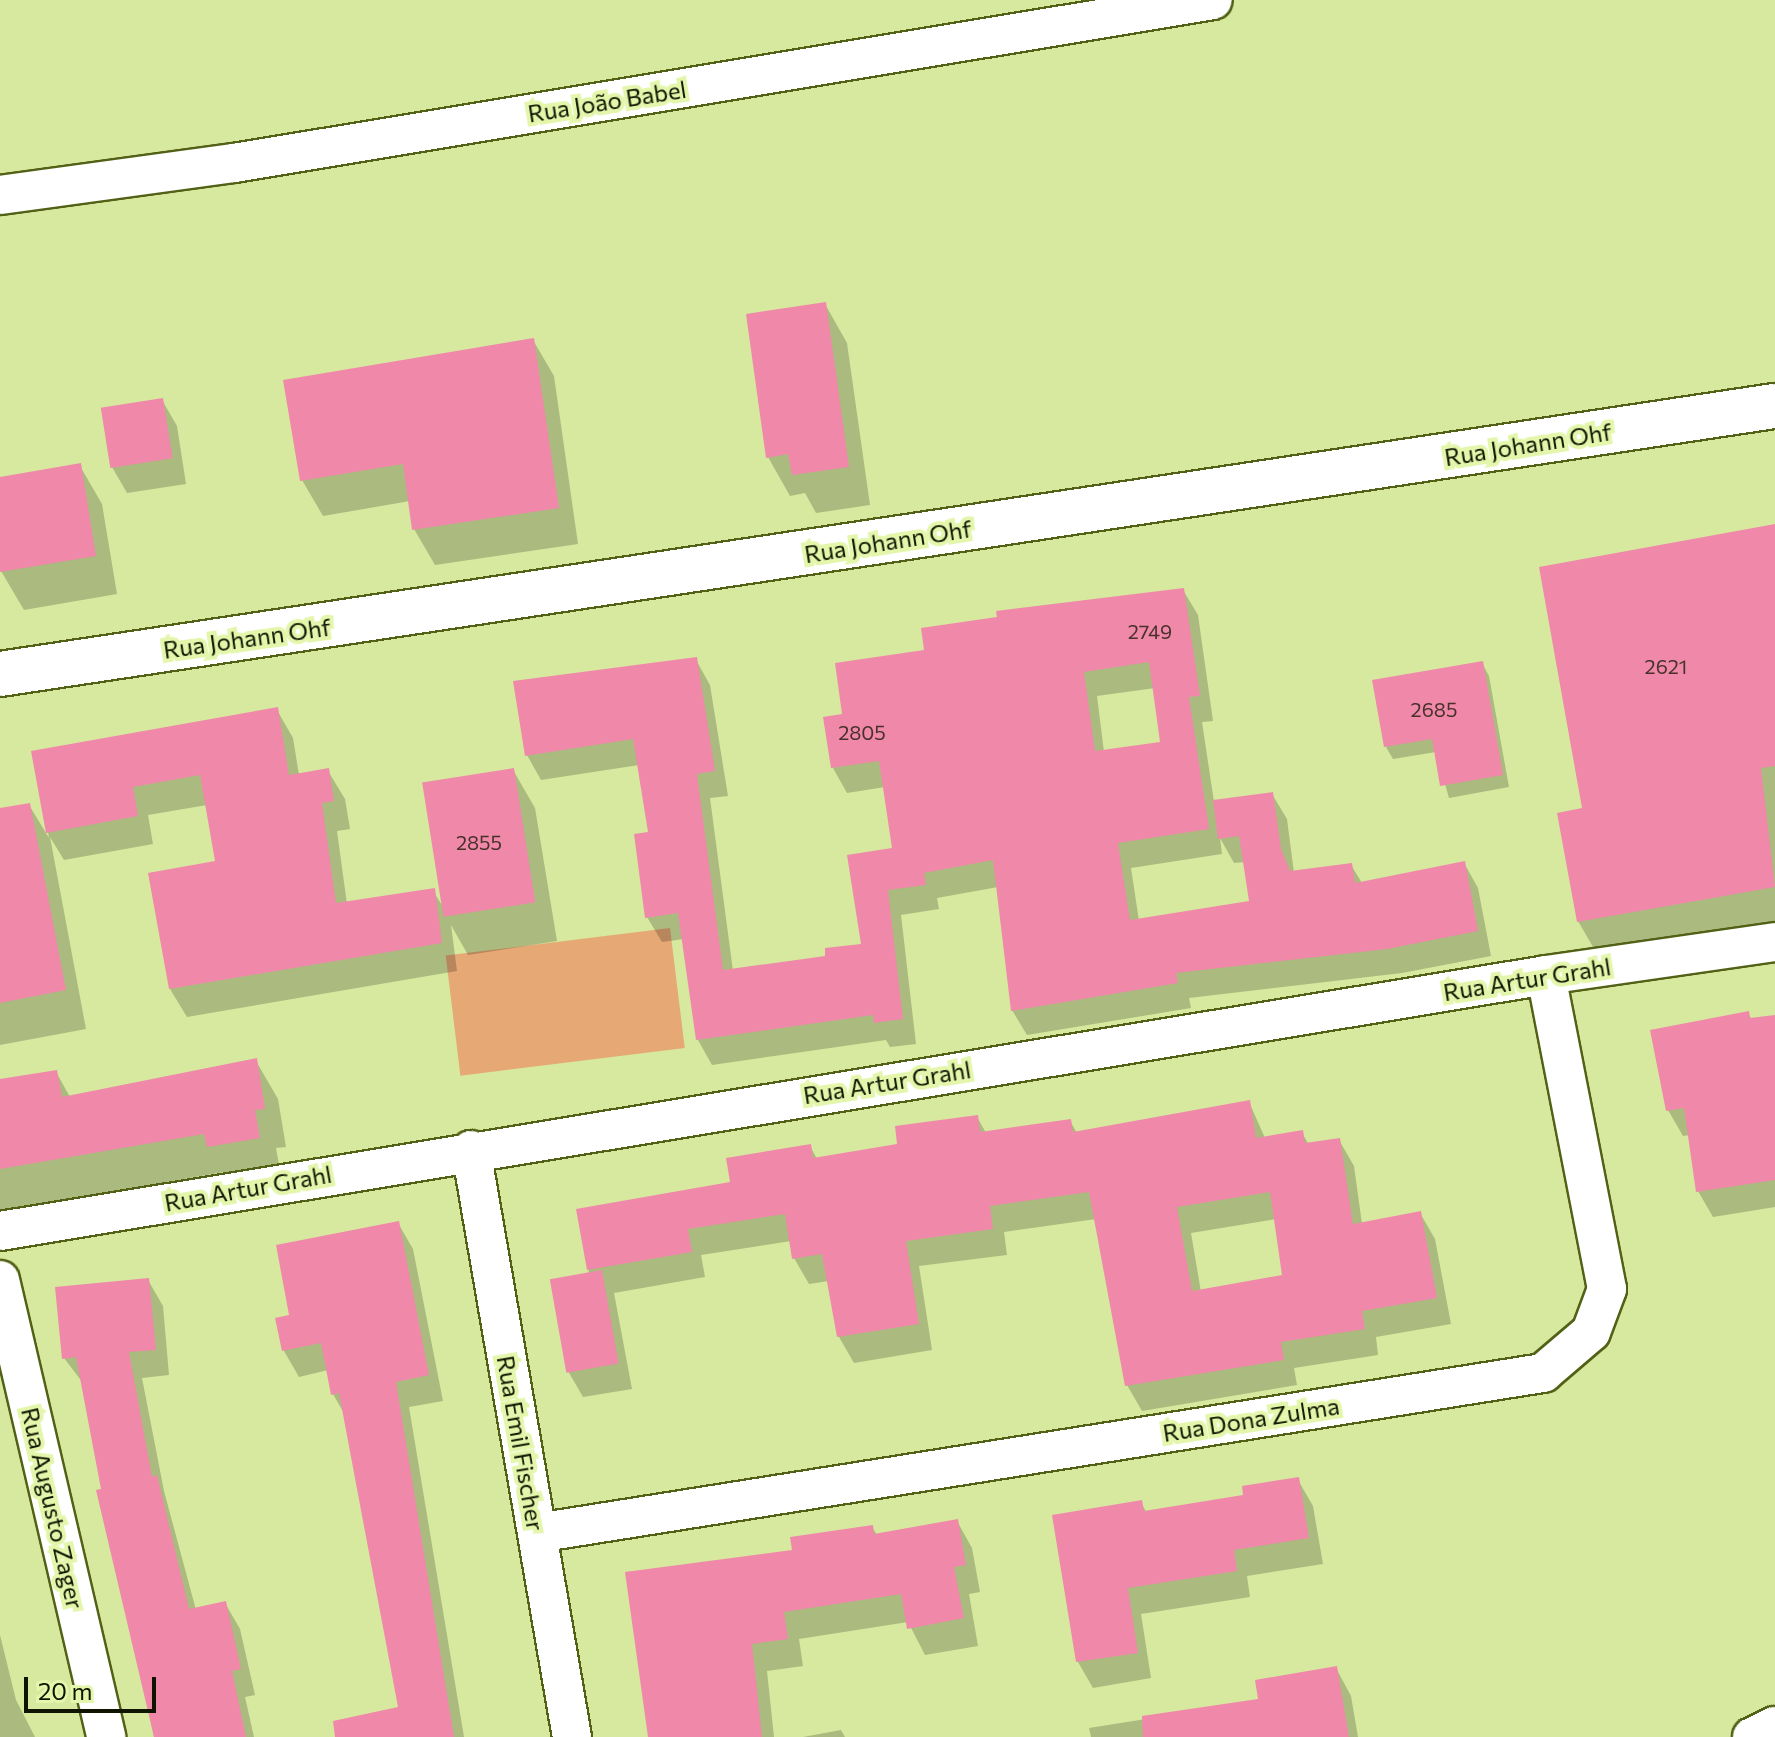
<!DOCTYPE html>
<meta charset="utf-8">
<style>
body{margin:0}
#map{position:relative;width:1775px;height:1737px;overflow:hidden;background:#d6e99e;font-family:Commissioner,sans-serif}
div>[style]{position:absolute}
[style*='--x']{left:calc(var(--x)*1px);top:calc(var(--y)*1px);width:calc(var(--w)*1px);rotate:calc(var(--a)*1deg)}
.green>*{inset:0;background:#e6a874;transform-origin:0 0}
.shadow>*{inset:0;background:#0003}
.building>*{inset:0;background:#f088aa;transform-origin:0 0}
.roads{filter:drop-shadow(2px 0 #536117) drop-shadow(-2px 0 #536117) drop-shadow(0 2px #536117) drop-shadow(0 -2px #536117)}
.minor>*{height:38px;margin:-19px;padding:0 19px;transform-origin:19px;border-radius:19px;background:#fff}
.secondary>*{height:44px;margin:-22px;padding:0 22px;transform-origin:22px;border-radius:22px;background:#fff}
span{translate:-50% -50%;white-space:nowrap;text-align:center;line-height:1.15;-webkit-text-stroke:8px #e3f6ab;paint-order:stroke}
.number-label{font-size:20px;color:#47312a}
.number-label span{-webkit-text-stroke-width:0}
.street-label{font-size:24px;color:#0f1400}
.scale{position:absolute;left:24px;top:1677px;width:132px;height:36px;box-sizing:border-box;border:4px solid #0f1400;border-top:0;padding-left:10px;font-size:24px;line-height:28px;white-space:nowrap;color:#0f1400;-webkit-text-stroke:6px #e3f6ab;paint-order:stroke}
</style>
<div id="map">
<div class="green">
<i style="left:670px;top:928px;width:121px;height:226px;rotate:83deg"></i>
</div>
<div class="shadow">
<i style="clip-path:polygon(825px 304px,847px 343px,870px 505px,816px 513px,805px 493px,790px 496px,768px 457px)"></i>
<i style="clip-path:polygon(533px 340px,554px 376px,578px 544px,435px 565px,414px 529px,410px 501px,323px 516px,302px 480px)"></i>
<i style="clip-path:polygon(162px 400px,177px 426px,186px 484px,127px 493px,112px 467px)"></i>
<i style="clip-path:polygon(80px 466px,102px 504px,117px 594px,24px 610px,1px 571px,0 479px)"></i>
<i style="clip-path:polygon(1775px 526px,1775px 927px,1600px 959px,1578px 921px,1585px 810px)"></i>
<i style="clip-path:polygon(evenodd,1183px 590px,1198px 615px,1213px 721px,1202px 722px,1214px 802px,1272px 794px,1287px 819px,1294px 873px,1351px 865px,1362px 883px,1464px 863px,1478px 888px,1491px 956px,1402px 973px,1189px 998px,1191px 1008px,1027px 1035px,1012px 1010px,998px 887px,937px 898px,939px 909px,901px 915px,916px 1044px,890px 1047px,886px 1040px,712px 1065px,698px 1040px,684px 939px,662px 942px,647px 917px,651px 834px,639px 765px,541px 780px,527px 755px,696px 660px,710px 685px,728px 796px,710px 798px,733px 971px,828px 957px,864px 945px,894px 850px,885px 787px,847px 793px,833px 768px,844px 716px,927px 651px,1183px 590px,1155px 688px,1162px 743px,1104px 752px,1097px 696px,1155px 688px,1183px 590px,1220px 838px,1234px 863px,1245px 862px,1251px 903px,1139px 921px,1131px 868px,1222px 854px,1220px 838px)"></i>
<i style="clip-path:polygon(1482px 663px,1489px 676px,1509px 787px,1449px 798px,1436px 752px,1393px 759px,1386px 747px)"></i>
<i style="clip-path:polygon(277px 710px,293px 738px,299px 775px,328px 771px,345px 799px,350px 829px,337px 831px,347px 904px,433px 891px,445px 910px,513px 770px,535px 808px,557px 941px,468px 955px,451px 925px,457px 971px,187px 1017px,170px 989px,218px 863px,207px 805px,148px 815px,153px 844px,64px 860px,50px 837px,86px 1029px,0 1045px,0 810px,29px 805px,49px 838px,34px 753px)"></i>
<i style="clip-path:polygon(1748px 1013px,1752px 1020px,1775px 1017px,1775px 1207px,1713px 1217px,1698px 1191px,1690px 1135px,1683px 1136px,1668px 1110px)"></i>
<i style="clip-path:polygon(256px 1061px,278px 1099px,286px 1147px,276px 1148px,281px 1176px,231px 1185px,224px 1172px,0 1211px,0 1081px,56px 1072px,70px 1097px)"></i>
<i style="clip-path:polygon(evenodd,1249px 1102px,1265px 1138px,1302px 1133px,1309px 1145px,1339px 1140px,1354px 1166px,1362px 1224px,1420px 1213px,1435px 1239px,1451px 1324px,1376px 1337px,1378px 1355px,1294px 1368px,1297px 1385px,1142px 1411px,1127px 1385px,1096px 1219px,1004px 1232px,1007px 1255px,919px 1266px,932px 1350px,854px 1363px,839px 1337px,829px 1281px,809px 1284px,794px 1258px,791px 1241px,701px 1255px,705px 1277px,614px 1293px,632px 1389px,583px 1397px,568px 1371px,589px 1269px,732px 1183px,810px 1146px,817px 1159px,900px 1146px,977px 1117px,986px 1133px,1070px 1121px,1077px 1133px,1249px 1102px,1276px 1219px,1285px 1277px,1201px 1292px,1191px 1233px,1276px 1219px)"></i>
<i style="clip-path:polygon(398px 1223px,413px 1249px,443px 1401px,409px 1407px,464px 1737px,395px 1737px,401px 1709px,345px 1415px,333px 1394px,328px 1370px,299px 1377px,284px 1351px,277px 1320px,291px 1317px)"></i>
<i style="clip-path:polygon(148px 1280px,163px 1306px,169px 1375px,142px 1378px,164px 1491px,196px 1610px,225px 1603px,240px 1629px,255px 1695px,245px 1697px,254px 1737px,154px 1737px,83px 1383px,64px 1358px)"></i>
<i style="clip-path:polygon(1298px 1480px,1313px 1506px,1323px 1564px,1247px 1576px,1250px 1597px,1141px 1614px,1151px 1678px,1093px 1688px,1078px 1662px,1054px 1516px,1141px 1503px,1147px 1513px,1246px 1497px)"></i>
<i style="clip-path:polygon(957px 1521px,972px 1548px,980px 1592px,969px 1594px,978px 1646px,925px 1655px,908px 1622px,799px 1639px,803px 1666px,767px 1671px,774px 1737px,650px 1737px,794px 1551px,872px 1527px,877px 1535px)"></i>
<i style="clip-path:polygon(0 1635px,16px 1700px,35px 1737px,0 1737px)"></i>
<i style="clip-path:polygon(1336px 1668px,1351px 1696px,1358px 1737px,1091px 1737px,1089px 1728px,1260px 1701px)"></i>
<i style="clip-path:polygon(841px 1730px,845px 1737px,803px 1737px)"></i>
</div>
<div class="building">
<i style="clip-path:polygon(826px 302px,849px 467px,792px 475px,788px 454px,766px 458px,746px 314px)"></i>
<i style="clip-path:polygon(534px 338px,559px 508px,412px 530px,403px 464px,300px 481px,283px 380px)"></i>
<i style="left:163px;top:398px;width:61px;height:63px;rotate:81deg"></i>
<i style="clip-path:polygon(81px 463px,96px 556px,0 572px,0 477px)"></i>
<i style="clip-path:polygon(1775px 524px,1775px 766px,1761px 768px,1775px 887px,1577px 922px,1557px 813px,1582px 808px,1539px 567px)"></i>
<i style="clip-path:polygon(evenodd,1184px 588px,1200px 696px,1189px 697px,1209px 829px,1118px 843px,1130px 920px,1249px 901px,1239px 836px,1218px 839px,1213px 800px,1273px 792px,1281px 849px,1290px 871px,1352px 863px,1355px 883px,1465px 861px,1478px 931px,1387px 949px,1176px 973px,1178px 983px,1011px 1011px,993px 860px,924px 873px,926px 885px,888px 890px,903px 1019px,874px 1023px,873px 1015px,696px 1040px,678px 913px,645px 918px,634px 834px,648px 832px,633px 739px,525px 756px,513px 681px,697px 657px,715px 771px,697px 774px,723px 970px,825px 956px,825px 948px,861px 944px,847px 855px,892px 848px,879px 761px,831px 768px,823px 717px,842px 714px,835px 663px,924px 650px,921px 628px,997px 617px,996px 611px,1184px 588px,1149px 662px,1160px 742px,1095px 751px,1084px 672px,1149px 662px)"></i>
<i style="clip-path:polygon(1483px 661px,1503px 775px,1440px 786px,1432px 739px,1384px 747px,1372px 680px)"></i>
<i style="clip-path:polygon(278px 707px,289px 775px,329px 768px,334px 801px,322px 803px,336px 903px,435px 888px,442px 943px,169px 989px,148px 873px,215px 861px,200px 775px,133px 787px,138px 816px,46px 833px,31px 751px)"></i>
<i style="left:514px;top:768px;width:136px;height:93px;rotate:81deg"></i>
<i style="clip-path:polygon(30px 803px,66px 990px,0 1003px,0 808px)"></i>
<i style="clip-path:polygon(1749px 1011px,1750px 1018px,1775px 1015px,1775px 1180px,1696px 1192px,1684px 1108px,1666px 1111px,1650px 1030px)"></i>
<i style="clip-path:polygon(257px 1058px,265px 1109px,255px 1110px,260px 1138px,207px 1147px,204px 1134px,0 1169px,0 1079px,57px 1070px,62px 1097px)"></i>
<i style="clip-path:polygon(evenodd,1250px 1100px,1256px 1138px,1303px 1130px,1305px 1143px,1340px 1138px,1353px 1224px,1421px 1211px,1437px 1298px,1362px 1311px,1365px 1329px,1281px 1342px,1284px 1360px,1125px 1386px,1089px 1192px,990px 1206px,993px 1229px,906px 1241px,919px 1324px,837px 1337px,822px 1254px,792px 1259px,785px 1214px,688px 1229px,692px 1252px,587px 1270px,576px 1209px,730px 1182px,726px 1158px,811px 1144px,813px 1158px,897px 1144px,895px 1126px,978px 1115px,980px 1132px,1071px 1119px,1073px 1132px,1250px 1100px,1270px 1192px,1282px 1275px,1192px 1291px,1177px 1207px,1270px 1192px)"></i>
<i style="clip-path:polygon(399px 1221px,429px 1375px,396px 1382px,454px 1737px,335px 1737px,333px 1721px,398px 1707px,339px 1393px,331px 1395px,321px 1343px,282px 1351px,275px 1318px,289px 1315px,276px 1245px)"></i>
<i style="left:602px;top:1270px;width:95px;height:53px;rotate:80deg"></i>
<i style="clip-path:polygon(149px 1278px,156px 1350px,129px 1352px,152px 1477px,157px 1475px,189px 1609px,226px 1601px,241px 1669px,232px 1671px,246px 1737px,154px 1737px,96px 1490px,101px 1489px,76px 1357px,62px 1359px,55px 1287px)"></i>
<i style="clip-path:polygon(1299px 1477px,1309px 1538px,1234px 1550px,1237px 1571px,1128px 1588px,1138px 1653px,1076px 1662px,1052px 1515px,1142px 1500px,1144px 1511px,1243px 1495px,1242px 1486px)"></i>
<i style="clip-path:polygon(958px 1519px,966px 1565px,954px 1567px,964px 1618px,907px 1629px,901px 1594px,784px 1612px,788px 1639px,752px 1644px,762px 1737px,648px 1737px,625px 1572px,792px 1550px,790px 1537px,873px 1525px,874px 1534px)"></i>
<i style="clip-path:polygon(1337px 1666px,1349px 1737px,1143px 1737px,1142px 1716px,1258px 1699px,1255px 1680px)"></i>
</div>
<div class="roads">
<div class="minor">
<i style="--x:0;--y:195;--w:236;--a:-7.8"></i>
<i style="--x:234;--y:163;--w:992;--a:-9.45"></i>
<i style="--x:471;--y:1150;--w:596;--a:80.24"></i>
<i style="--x:0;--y:1231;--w:1567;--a:-9.4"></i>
<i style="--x:1546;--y:975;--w:231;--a:-8.2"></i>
<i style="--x:0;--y:1280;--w:469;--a:76.9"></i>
<i style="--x:537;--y:1533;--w:1019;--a:-9.04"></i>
<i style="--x:1543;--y:1373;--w:63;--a:-40.5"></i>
<i style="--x:1591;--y:1332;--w:46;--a:-69.6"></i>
<i style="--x:1607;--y:1289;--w:320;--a:-101"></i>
<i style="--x:1752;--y:1737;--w:25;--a:-26"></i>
</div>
<div class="secondary">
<i style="--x:0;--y:674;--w:1795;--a:-8.59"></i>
</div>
</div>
<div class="number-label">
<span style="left:1150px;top:631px">2749</span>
<span style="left:1666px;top:666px">2621</span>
<span style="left:1434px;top:709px">2685</span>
<span style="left:862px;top:732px">2805</span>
<span style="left:479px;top:842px">2855</span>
</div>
<div class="street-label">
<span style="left:607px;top:101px;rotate:-9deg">Rua João Babel</span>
<span style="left:1528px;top:444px;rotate:-9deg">Rua Johann Ohf</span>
<span style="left:888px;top:541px;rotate:-9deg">Rua Johann Ohf</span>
<span style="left:247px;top:638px;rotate:-8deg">Rua Johann Ohf</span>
<span style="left:1527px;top:979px;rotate:-9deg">Rua Artur Grahl</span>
<span style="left:887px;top:1082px;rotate:-9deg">Rua Artur Grahl</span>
<span style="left:248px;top:1188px;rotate:-10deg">Rua Artur Grahl</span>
<span style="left:1251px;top:1419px;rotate:-9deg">Rua Dona Zulma</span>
<span style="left:521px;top:1443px;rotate:80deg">Rua Emil Fischer</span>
<span style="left:53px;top:1508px;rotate:77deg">Rua Augusto Zager</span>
</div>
<div class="scale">20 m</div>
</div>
